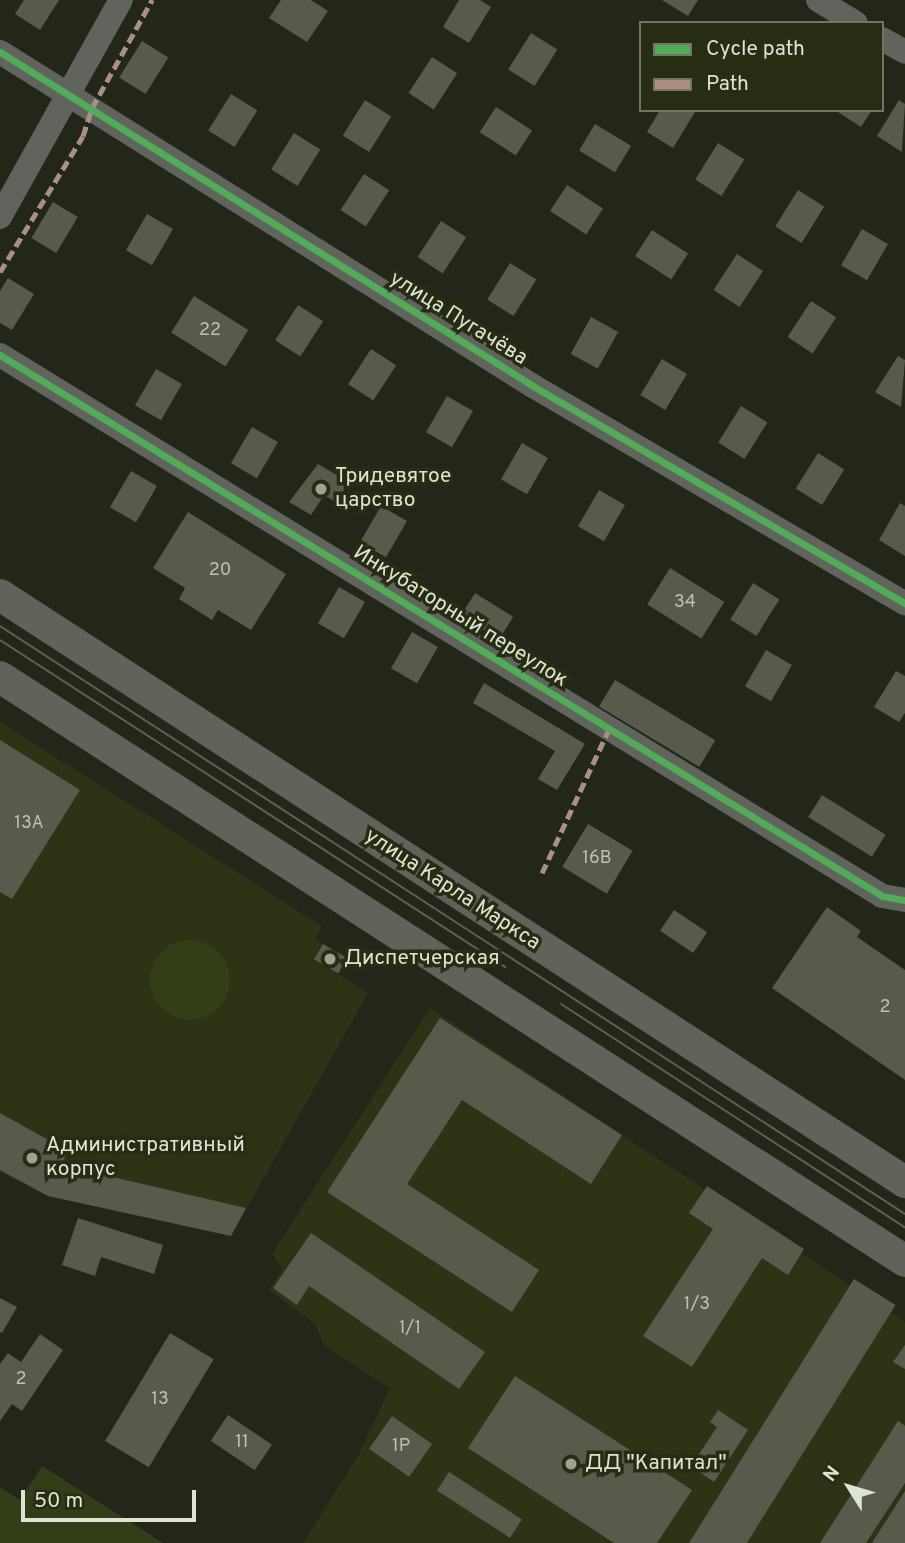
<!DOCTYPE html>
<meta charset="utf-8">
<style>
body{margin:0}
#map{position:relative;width:905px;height:1543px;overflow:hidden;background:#232719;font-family:Overpass,sans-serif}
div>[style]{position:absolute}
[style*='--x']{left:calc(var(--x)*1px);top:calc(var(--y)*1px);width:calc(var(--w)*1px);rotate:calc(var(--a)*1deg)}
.built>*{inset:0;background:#2c3415}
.green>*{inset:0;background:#333d17}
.round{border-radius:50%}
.building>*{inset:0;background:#575b4c;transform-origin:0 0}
.minor>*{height:24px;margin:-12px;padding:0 12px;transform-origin:12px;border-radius:12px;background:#61635d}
.major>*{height:32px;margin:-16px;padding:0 16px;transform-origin:16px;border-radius:16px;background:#60635a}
.tram>*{height:2px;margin:-1px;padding:0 1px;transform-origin:1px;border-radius:1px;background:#5e6057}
.quiet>*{height:5px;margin-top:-2.5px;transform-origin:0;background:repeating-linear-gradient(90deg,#ac8f84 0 10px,transparent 0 15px)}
.cycleway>*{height:7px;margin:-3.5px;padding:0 3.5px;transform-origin:3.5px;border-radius:3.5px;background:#51ab58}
.dots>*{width:19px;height:19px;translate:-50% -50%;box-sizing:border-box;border:4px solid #262d13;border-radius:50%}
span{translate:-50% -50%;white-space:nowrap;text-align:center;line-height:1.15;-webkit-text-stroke:7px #262d13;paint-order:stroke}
.number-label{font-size:18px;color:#bcc2b1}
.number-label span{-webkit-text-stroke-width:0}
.street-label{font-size:21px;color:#dee4d3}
.poi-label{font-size:21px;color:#dee4d3}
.left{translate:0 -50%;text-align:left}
.legend{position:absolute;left:639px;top:21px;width:245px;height:91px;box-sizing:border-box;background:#262d13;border:2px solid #707660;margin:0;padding:9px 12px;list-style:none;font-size:21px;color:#dee4d3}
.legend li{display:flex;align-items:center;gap:14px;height:35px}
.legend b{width:35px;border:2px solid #707660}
.north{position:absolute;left:814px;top:1452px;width:70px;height:70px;-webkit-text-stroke:5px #262d13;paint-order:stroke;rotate:307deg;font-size:19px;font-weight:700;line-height:28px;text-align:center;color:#dee4d3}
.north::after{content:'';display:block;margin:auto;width:24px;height:32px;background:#dee4d3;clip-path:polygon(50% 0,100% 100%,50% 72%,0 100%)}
.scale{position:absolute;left:21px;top:1490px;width:175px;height:32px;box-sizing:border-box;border:4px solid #dee4d3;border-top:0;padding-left:9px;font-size:21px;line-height:24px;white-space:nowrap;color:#dee4d3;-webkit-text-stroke:5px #262d13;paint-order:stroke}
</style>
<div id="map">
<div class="built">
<i style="clip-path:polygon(0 722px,322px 926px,316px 938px,323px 944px,314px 960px,368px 993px,231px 1236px,48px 1196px,0 1172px)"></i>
<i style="clip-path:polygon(430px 1008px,905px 1322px,905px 1543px,303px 1543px,358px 1456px,390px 1388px,324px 1345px,315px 1324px,269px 1290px,283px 1269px,272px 1254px)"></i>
</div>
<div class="green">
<i class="round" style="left:150px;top:940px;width:80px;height:80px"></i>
<i style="clip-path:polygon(42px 1466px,163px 1543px,0 1543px,0 1487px,20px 1500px)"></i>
</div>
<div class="building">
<i style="clip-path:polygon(24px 0,59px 0,40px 30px,15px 14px)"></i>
<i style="clip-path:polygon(281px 0,311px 0,328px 11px,307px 42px,269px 18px)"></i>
<i style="clip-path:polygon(459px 0,480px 0,491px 7px,469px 43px,443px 27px)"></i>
<i style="clip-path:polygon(662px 0,698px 0,688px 16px)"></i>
<i style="left:531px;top:33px;width:31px;height:43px;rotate:32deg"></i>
<i style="left:142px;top:41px;width:31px;height:43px;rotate:32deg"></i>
<i style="left:432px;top:57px;width:30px;height:43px;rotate:33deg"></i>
<i style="left:231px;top:94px;width:31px;height:43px;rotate:32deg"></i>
<i style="left:365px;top:100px;width:31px;height:42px;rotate:32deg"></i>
<i style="clip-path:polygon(899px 100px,905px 104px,902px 152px,877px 136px)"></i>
<i style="left:496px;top:107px;width:43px;height:30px;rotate:33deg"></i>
<i style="clip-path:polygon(660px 110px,695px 112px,673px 148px,647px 132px)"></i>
<i style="clip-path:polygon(835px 110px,872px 110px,861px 127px)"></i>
<i style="left:595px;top:124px;width:42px;height:31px;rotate:31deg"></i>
<i style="left:294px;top:133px;width:31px;height:43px;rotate:32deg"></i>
<i style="left:718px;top:143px;width:31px;height:43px;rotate:32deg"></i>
<i style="left:364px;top:174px;width:30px;height:43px;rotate:33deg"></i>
<i style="left:567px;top:185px;width:43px;height:31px;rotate:33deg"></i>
<i style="left:798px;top:190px;width:31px;height:43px;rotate:32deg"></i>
<i style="left:53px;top:202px;width:29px;height:42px;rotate:31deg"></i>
<i style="left:147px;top:214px;width:30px;height:42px;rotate:30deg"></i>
<i style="left:441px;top:221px;width:30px;height:43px;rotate:33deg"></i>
<i style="left:862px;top:229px;width:30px;height:42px;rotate:30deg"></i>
<i style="left:652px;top:230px;width:43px;height:31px;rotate:33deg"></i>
<i style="left:737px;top:254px;width:31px;height:43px;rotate:33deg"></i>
<i style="left:510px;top:263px;width:31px;height:43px;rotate:32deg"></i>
<i style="clip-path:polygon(8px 278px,34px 294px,12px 330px,0 323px,0 291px)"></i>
<i style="left:194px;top:296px;width:64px;height:43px;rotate:32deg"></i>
<i style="left:811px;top:301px;width:30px;height:43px;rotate:33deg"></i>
<i style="left:298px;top:305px;width:30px;height:42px;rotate:33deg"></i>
<i style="left:591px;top:317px;width:31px;height:42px;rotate:29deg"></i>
<i style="left:371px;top:349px;width:30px;height:42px;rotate:33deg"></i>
<i style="clip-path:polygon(898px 356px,905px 360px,901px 407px,875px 392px)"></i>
<i style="left:662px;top:359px;width:29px;height:42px;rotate:31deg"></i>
<i style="left:156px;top:369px;width:30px;height:42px;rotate:30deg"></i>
<i style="left:447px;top:396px;width:30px;height:42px;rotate:30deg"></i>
<i style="left:741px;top:406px;width:31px;height:43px;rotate:32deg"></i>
<i style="left:252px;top:427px;width:30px;height:42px;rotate:30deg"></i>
<i style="left:522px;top:443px;width:30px;height:42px;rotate:30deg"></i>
<i style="left:818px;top:453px;width:31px;height:42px;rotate:32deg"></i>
<i style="clip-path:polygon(318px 464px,349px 482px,337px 503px,324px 495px,311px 515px,289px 502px)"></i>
<i style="left:131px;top:471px;width:30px;height:42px;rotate:30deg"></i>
<i style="left:599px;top:490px;width:30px;height:42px;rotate:30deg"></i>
<i style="clip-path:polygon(900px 503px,905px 506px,905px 556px,879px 540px)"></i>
<i style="left:381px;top:506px;width:30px;height:42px;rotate:30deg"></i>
<i style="clip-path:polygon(188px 512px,286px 574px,251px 630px,218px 610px,212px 620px,179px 599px,185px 588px,153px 568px)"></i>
<i style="left:670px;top:568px;width:64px;height:43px;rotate:32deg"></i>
<i style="left:753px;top:583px;width:31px;height:43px;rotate:32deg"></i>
<i style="left:339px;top:587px;width:30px;height:42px;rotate:30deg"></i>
<i style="left:475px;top:593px;width:45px;height:27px;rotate:32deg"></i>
<i style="left:412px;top:632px;width:30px;height:42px;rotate:30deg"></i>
<i style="left:766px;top:650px;width:30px;height:42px;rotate:30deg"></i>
<i style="clip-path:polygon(896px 671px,905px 676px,905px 713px,899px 722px,874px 707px)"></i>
<i style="left:615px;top:680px;width:117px;height:31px;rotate:31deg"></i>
<i style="clip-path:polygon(484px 683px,585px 744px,557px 790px,538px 779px,555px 751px,473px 703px)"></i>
<i style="clip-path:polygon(0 740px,80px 790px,12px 899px,0 892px)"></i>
<i style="left:822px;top:795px;width:75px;height:26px;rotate:32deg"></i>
<i style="left:588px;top:824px;width:52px;height:50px;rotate:31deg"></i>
<i style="clip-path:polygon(827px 907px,861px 931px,857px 937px,905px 970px,905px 1080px,772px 988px)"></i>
<i style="left:674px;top:910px;width:40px;height:25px;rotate:34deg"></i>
<i style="left:323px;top:944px;width:28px;height:18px;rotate:30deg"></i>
<i style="clip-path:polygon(440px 1018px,622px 1135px,591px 1184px,462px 1100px,407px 1184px,539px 1270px,512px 1312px,327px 1192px)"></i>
<i style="clip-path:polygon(0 1113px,68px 1151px,61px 1165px,246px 1208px,231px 1236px,48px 1196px,0 1170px)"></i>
<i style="clip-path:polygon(707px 1186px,804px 1249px,788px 1275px,762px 1258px,692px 1367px,643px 1336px,713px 1229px,689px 1213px)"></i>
<i style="clip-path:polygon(78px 1218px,163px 1245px,154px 1274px,101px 1257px,95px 1276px,62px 1265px)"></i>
<i style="clip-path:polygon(311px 1233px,485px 1352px,459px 1389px,309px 1286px,297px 1305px,273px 1288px)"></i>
<i style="left:854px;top:1279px;width:49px;height:311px;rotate:32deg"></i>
<i style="clip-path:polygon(0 1298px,17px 1307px,2px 1333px,0 1332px)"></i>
<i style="left:170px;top:1333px;width:51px;height:126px;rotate:31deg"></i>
<i style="clip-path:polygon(40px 1334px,63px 1350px,22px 1411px,12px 1404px,0 1421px,0 1364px,8px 1353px,21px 1362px)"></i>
<i style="clip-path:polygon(905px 1345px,905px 1369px,893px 1362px)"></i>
<i style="clip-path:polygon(515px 1376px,692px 1490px,657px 1543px,614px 1543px,468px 1448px)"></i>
<i style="clip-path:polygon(718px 1410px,748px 1430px,714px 1482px,691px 1466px,717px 1427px,710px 1422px)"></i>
<i style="left:228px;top:1415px;width:53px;height:31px;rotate:34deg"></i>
<i style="left:392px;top:1416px;width:49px;height:40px;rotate:35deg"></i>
<i style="clip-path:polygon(898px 1421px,905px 1426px,905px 1483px,866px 1543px,820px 1543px)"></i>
<i style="left:449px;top:1472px;width:87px;height:22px;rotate:33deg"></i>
<i style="clip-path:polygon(905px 1491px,905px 1543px,872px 1543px)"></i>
</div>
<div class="minor">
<i style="--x:818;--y:0;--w:44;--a:31.2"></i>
<i style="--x:882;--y:39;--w:26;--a:29"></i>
<i style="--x:0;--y:52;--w:629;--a:32.07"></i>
<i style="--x:533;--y:386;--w:431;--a:30.3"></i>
<i style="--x:0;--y:217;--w:248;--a:-60.9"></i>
<i style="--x:0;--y:355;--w:1035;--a:31.52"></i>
<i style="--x:882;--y:896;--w:23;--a:10"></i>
</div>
<div class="major">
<i style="--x:0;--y:595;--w:1079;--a:32.97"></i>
<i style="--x:0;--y:677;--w:1077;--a:32.83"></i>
</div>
<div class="tram">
<i style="--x:0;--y:626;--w:1079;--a:33.01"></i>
<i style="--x:0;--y:640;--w:602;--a:32.92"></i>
<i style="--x:561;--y:1004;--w:410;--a:33"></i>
</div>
<div class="quiet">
<i style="--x:0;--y:272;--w:159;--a:-58.6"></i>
<i style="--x:83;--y:136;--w:29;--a:-72"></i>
<i style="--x:92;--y:108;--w:124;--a:-60.9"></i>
<i style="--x:542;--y:873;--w:159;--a:-65"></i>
</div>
<div class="cycleway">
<i style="--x:0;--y:52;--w:629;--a:32.07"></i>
<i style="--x:533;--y:386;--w:431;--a:30.3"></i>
<i style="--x:0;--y:355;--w:1035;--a:31.52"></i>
<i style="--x:882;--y:896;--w:23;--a:10"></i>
</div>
<div class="dots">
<i style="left:321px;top:489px;background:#9da292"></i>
<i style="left:330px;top:959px;background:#9da292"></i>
<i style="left:32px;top:1158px;background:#9da292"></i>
<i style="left:571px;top:1464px;background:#9da292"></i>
</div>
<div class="number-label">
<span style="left:210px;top:331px">22</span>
<span style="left:220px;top:571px">20</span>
<span style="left:685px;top:603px">34</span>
<span style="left:29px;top:824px">13А</span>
<span style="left:597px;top:859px">16В</span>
<span style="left:885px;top:1008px">2</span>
<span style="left:697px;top:1305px">1/3</span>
<span style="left:410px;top:1329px">1/1</span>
<span style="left:21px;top:1380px">2</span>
<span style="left:160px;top:1400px">13</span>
<span style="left:242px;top:1443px">11</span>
<span style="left:401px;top:1447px">1Р</span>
</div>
<div class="street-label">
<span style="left:458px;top:319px;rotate:32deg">улица Пугачёва</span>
<span style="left:460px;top:617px;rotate:32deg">Инкубаторный переулок</span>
<span style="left:452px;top:890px;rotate:33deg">улица Карла Маркса</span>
</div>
<div class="poi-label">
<span class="left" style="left:335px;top:489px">Тридевятое<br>царство</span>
<span class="left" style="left:344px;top:959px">Диспетчерская</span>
<span class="left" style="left:46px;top:1158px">Административный<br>корпус</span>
<span class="left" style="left:585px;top:1464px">ДД "Капитал"</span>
</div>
<ul class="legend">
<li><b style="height:9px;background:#51ab58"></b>Cycle path</li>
<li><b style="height:9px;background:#ac8f84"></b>Path</li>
</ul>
<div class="north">N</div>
<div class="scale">50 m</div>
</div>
